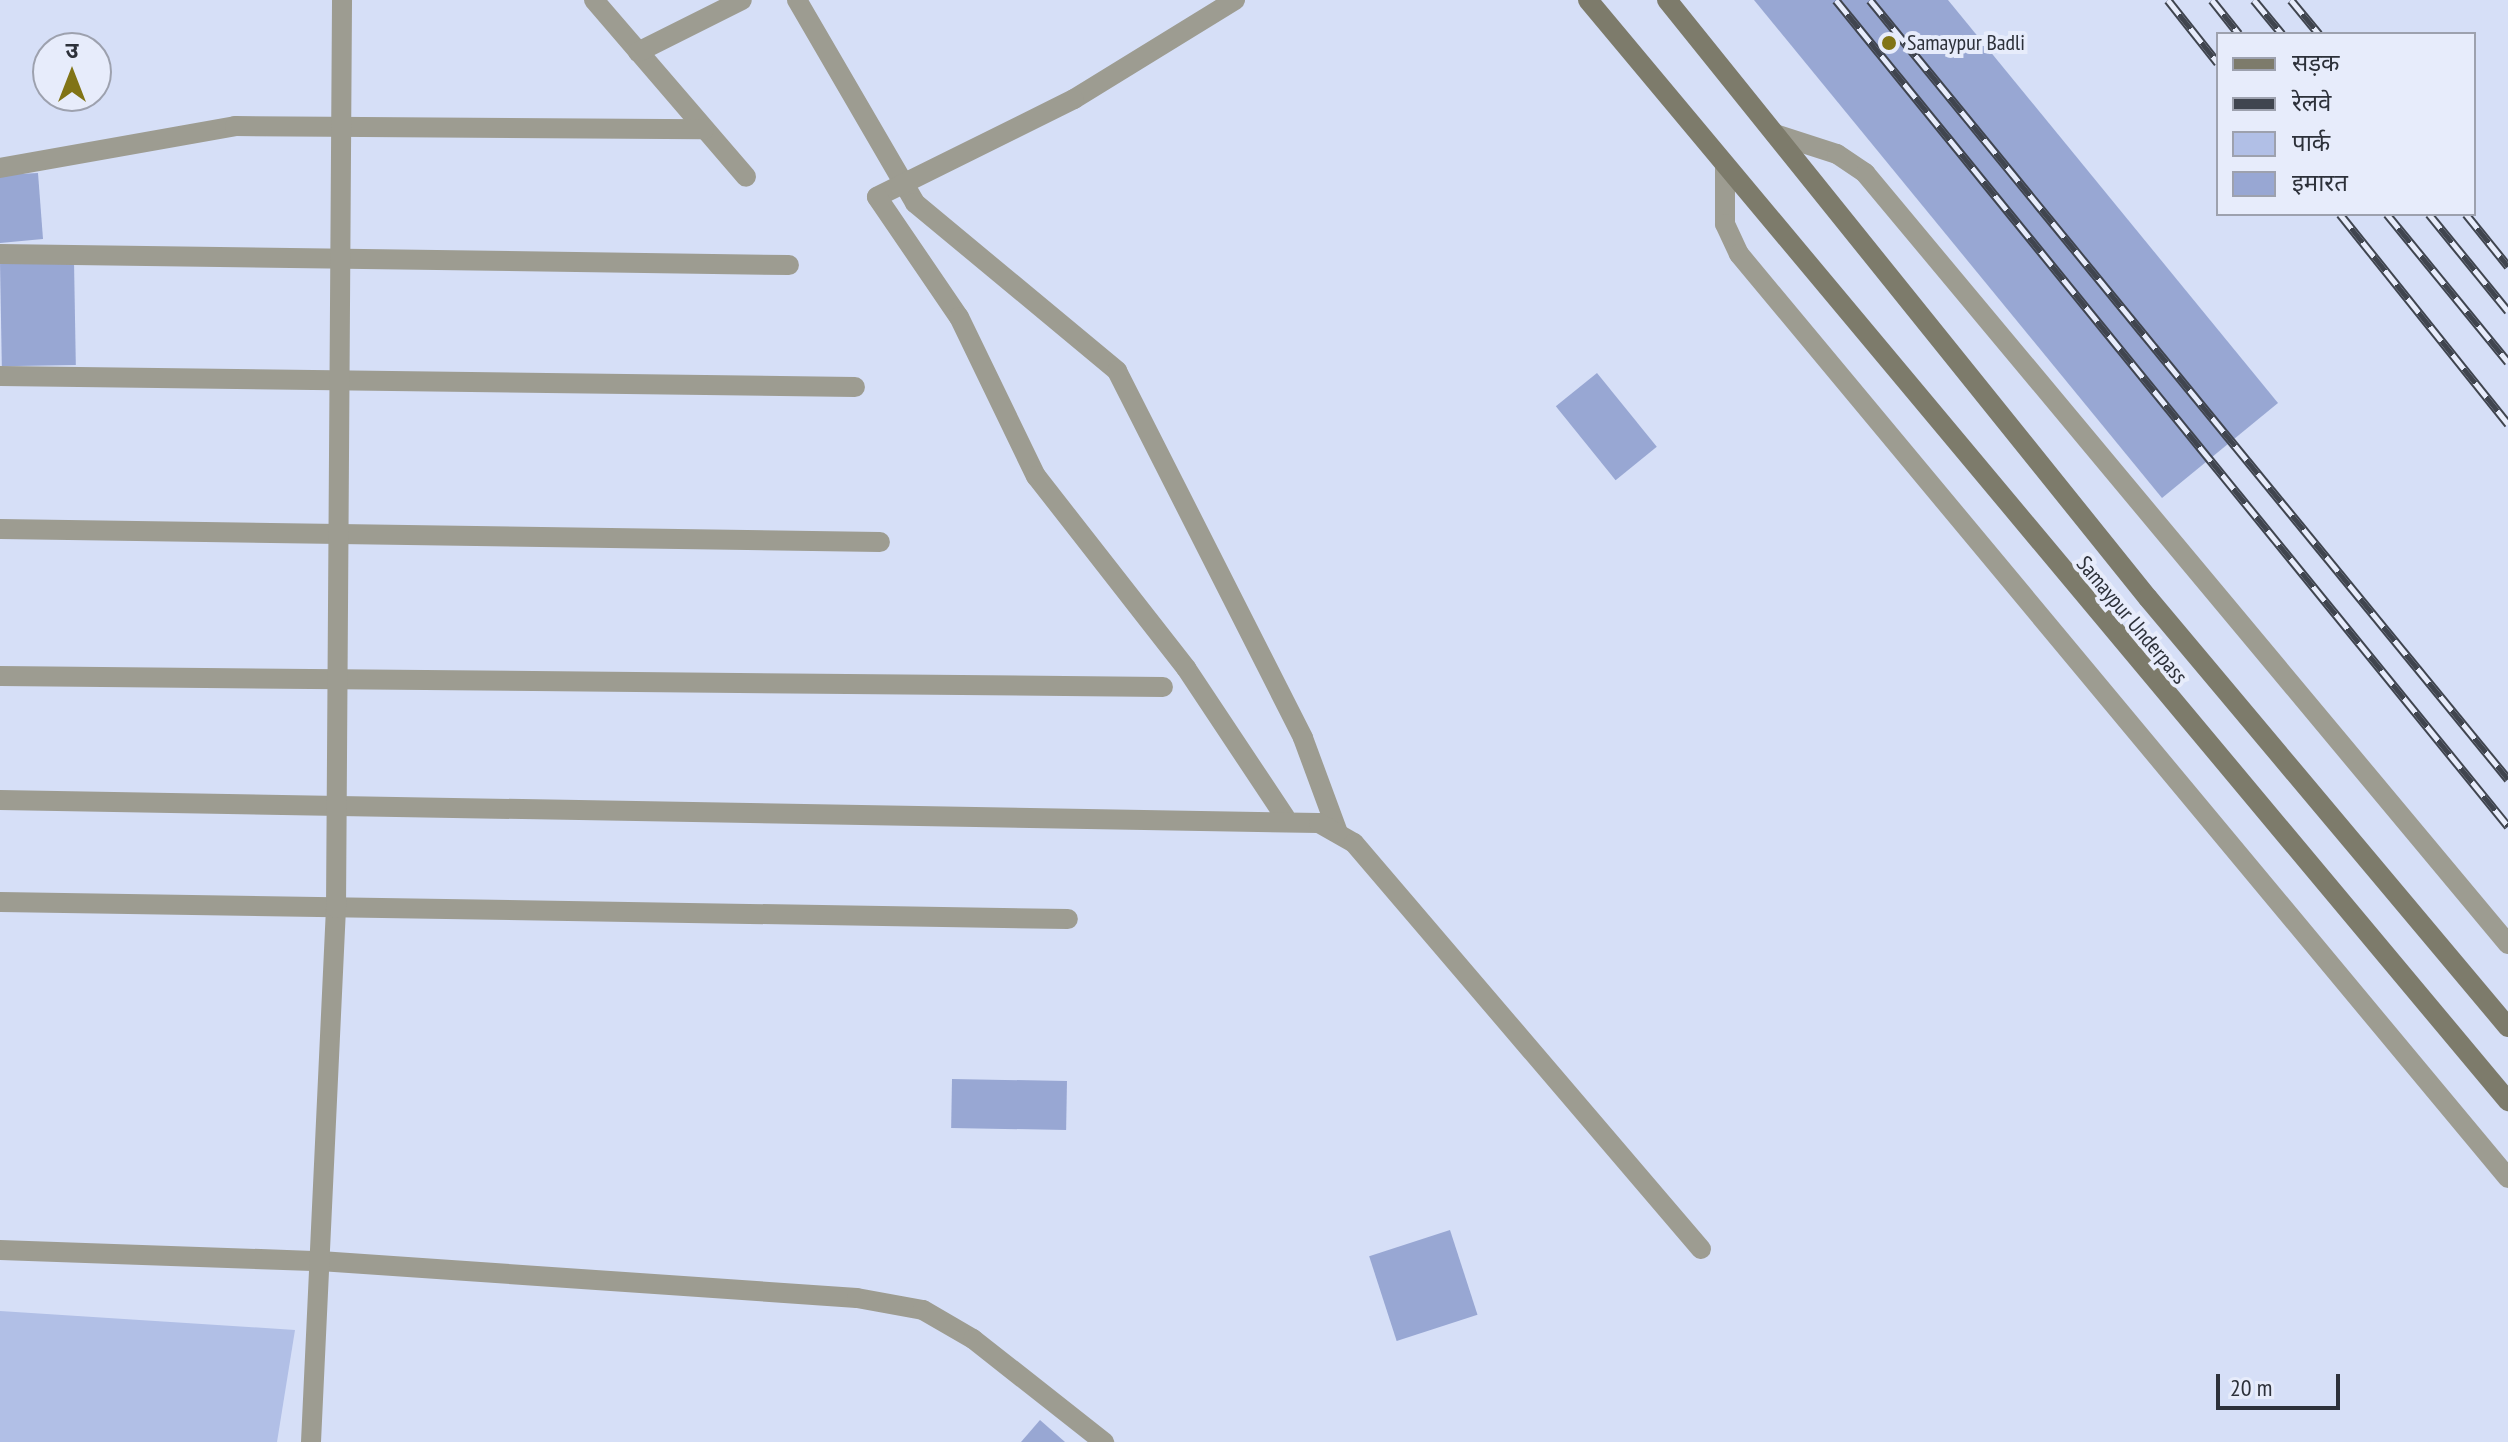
<!DOCTYPE html>
<meta charset="utf-8">
<style>
body{margin:0}
#map{position:relative;width:2508px;height:1442px;overflow:hidden;background:#d6dff7;font-family:"PT Sans Narrow","Noto Sans Devanagari",sans-serif}
div>[style]{position:absolute}
[style*='--x']{left:calc(var(--x)*1px);top:calc(var(--y)*1px);width:calc(var(--w)*1px);rotate:calc(var(--a)*1deg)}
.green>*{inset:0;background:#b1bfe6}
.building>*{inset:0;background:#98a7d3;transform-origin:0 0}
.minor>*{height:20px;margin:-10px;padding:0 10px;transform-origin:10px;border-radius:10px;background:#9d9c91}
.tertiary>*{height:20px;margin:-10px;padding:0 10px;transform-origin:10px;border-radius:10px;background:#9d9c91}
.secondary>*{height:20px;margin:-10px;padding:0 10px;transform-origin:10px;border-radius:10px;background:#7d7b6b}
.rail>*{height:9px;margin-top:-4.5px;transform-origin:0;background:repeating-linear-gradient(90deg,#e7ecfb 0 18px,#40454f 0 36px);box-sizing:border-box;border-block:2px solid #40454f}
.dots>*{width:22px;height:22px;translate:-50% -50%;box-sizing:border-box;border:4px solid #e7ecfb;border-radius:50%}
span{translate:-50% -50%;white-space:nowrap;text-align:center;line-height:1.15;-webkit-text-stroke:8px #e7ecfb;paint-order:stroke}
.poi-label{font-size:22px;color:#2d313a}
.left{translate:0 -50%;text-align:left}
.street-label{font-size:22px;color:#2d313a}
.legend{position:absolute;left:2216px;top:32px;width:260px;height:184px;box-sizing:border-box;background:#e7ecfb;border:2px solid #9da1ae;margin:0;padding:10px 14px;list-style:none;font-size:24px;color:#2d313a}
.legend li{display:flex;align-items:center;gap:16px;height:40px}
.legend b{width:40px;border:2px solid #9da1ae}
.north{position:absolute;left:32px;top:32px;width:80px;height:80px;box-sizing:border-box;background:#e7ecfb;border:2px solid #9da1ae;border-radius:50%;rotate:0deg;font-size:22px;font-weight:700;line-height:32px;text-align:center;color:#2d313a}
.north::after{content:'';display:block;margin:auto;width:28px;height:36px;background:#817416;clip-path:polygon(50% 0,100% 100%,50% 72%,0 100%)}
.scale{position:absolute;left:2216px;top:1374px;width:124px;height:36px;box-sizing:border-box;border:4px solid #2d313a;border-top:0;padding-left:10px;font-size:24px;line-height:28px;white-space:nowrap;color:#2d313a;-webkit-text-stroke:6px #e7ecfb;paint-order:stroke}
</style>
<div id="map">
<div class="green">
<i style="clip-path:polygon(0 1311px,295px 1330px,277px 1442px,0 1442px)"></i>
</div>
<div class="building">
<i style="clip-path:polygon(1754px 0,1948px 0,2278px 403px,2162px 498px)"></i>
<i style="clip-path:polygon(38px 173px,43px 239px,0 243px,0 175px)"></i>
<i style="left:74px;top:261px;width:104px;height:74px;rotate:89deg"></i>
<i style="left:1597px;top:373px;width:95px;height:53px;rotate:51deg"></i>
<i style="left:952px;top:1079px;width:115px;height:49px;rotate:1deg"></i>
<i style="left:1450px;top:1230px;width:89px;height:85px;rotate:72deg"></i>
<i style="clip-path:polygon(1040px 1420px,1065px 1442px,1021px 1442px)"></i>
</div>
<div class="minor">
<i style="--x:594;--y:0;--w:233;--a:49.3"></i>
<i style="--x:797;--y:0;--w:235;--a:59.8"></i>
<i style="--x:915;--y:203;--w:263;--a:39.7"></i>
<i style="--x:1117;--y:371;--w:411;--a:63.1"></i>
<i style="--x:1303;--y:738;--w:98;--a:69.7"></i>
<i style="--x:1235;--y:0;--w:189;--a:148.4"></i>
<i style="--x:1074;--y:99;--w:220;--a:153.6"></i>
<i style="--x:877;--y:197;--w:145;--a:55.7"></i>
<i style="--x:959;--y:317;--w:177;--a:64.2"></i>
<i style="--x:1036;--y:476;--w:244;--a:52"></i>
<i style="--x:1186;--y:668;--w:179;--a:56.4"></i>
<i style="--x:638;--y:52;--w:116;--a:-26.6"></i>
<i style="--x:0;--y:168;--w:239;--a:-10.1"></i>
<i style="--x:235;--y:126;--w:469;--a:0.4"></i>
<i style="--x:0;--y:254;--w:789;--a:0.8"></i>
<i style="--x:0;--y:376;--w:855;--a:0.74"></i>
<i style="--x:0;--y:529;--w:880;--a:0.85"></i>
<i style="--x:0;--y:676;--w:1163;--a:0.54"></i>
<i style="--x:0;--y:800;--w:1319;--a:1"></i>
<i style="--x:1319;--y:823;--w:40;--a:29.7"></i>
<i style="--x:1354;--y:843;--w:534;--a:49.48"></i>
<i style="--x:0;--y:902;--w:1068;--a:0.91"></i>
<i style="--x:0;--y:1250;--w:320;--a:2"></i>
<i style="--x:320;--y:1261;--w:538;--a:3.94"></i>
<i style="--x:857;--y:1298;--w:67;--a:10.3"></i>
<i style="--x:923;--y:1310;--w:58;--a:30.1"></i>
<i style="--x:973;--y:1339;--w:167;--a:38.2"></i>
<i style="--x:311;--y:1442;--w:535;--a:-87.32"></i>
<i style="--x:336;--y:908;--w:908;--a:-89.62"></i>
</div>
<div class="tertiary">
<i style="--x:1775;--y:134;--w:65;--a:17.9"></i>
<i style="--x:1837;--y:154;--w:34;--a:34"></i>
<i style="--x:1865;--y:173;--w:1004;--a:50.17"></i>
<i style="--x:1725;--y:166;--w:58;--a:90"></i>
<i style="--x:1725;--y:224;--w:33;--a:65"></i>
<i style="--x:1739;--y:254;--w:1202;--a:50.23"></i>
</div>
<div class="secondary">
<i style="--x:1588;--y:0;--w:1435;--a:50.12"></i>
<i style="--x:1667;--y:0;--w:767;--a:51.19"></i>
<i style="--x:2148;--y:598;--w:560;--a:50"></i>
</div>
<div class="rail">
<i style="--x:1836;--y:0;--w:1065;--a:50.87"></i>
<i style="--x:1870;--y:0;--w:1007;--a:50.68"></i>
<i style="--x:2168;--y:0;--w:80;--a:51.6"></i>
<i style="--x:2212;--y:0;--w:43;--a:51.5"></i>
<i style="--x:2254;--y:0;--w:44;--a:50.5"></i>
<i style="--x:2291;--y:0;--w:44;--a:50.5"></i>
<i style="--x:2340;--y:214;--w:269;--a:51.3"></i>
<i style="--x:2387;--y:214;--w:191;--a:50.7"></i>
<i style="--x:2429;--y:214;--w:125;--a:50.8"></i>
<i style="--x:2466;--y:214;--w:67;--a:51.1"></i>
</div>
<div class="dots">
<i style="left:1889px;top:43px;background:#817416"></i>
</div>
<div class="poi-label">
<span class="left" style="left:1907px;top:43px">Samaypur Badli</span>
</div>
<div class="street-label">
<span style="left:2132px;top:620px;rotate:50deg">Samaypur Underpass</span>
</div>
<ul class="legend">
<li><b style="height:10px;background:#7d7b6b"></b>सड़क</li>
<li><b style="height:10px;background:#40454f"></b>रेलवे</li>
<li><b style="height:22px;background:#b1bfe6"></b>पार्क</li>
<li><b style="height:22px;background:#98a7d3"></b>इमारत</li>
</ul>
<div class="north">उ</div>
<div class="scale">20 m</div>
</div>
